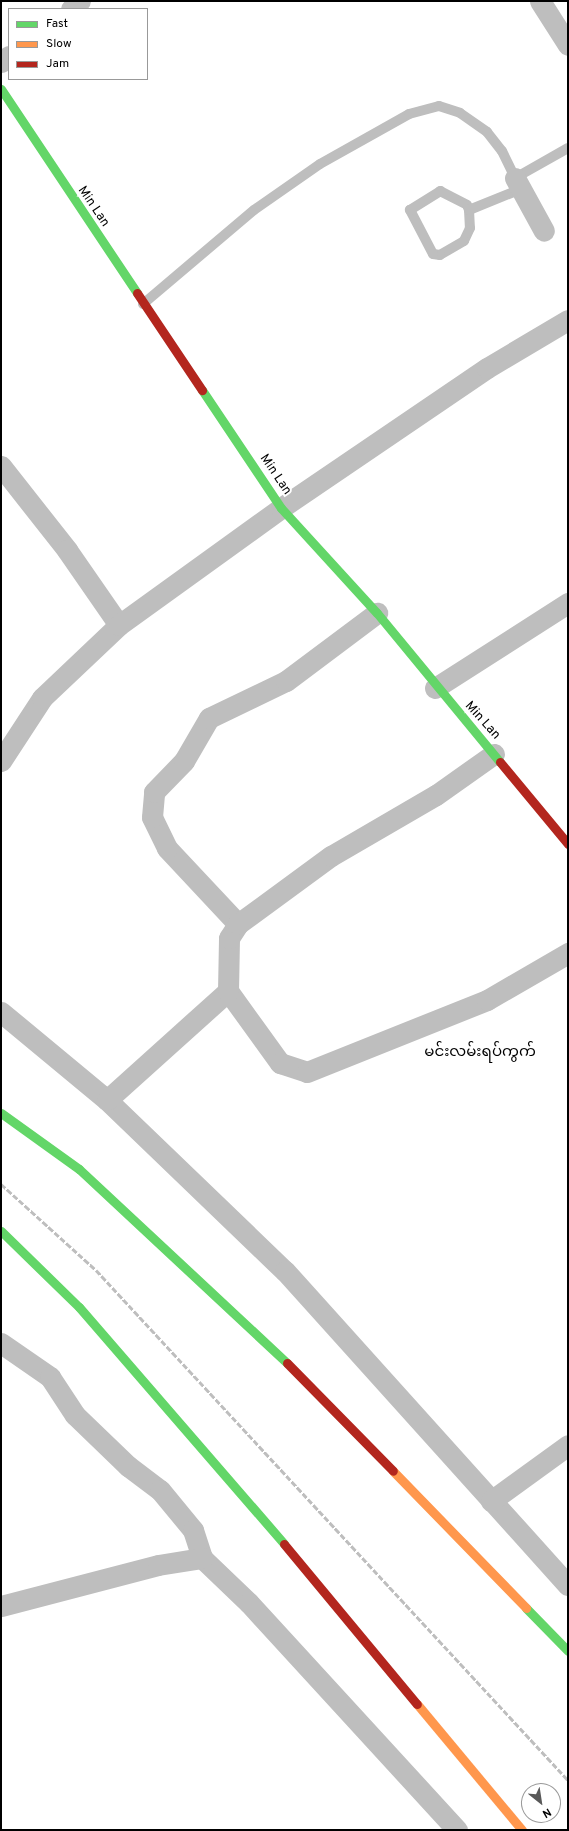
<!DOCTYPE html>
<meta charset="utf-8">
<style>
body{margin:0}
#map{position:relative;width:569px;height:1831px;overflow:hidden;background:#fff;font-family:Overpass,"Noto Sans Myanmar",sans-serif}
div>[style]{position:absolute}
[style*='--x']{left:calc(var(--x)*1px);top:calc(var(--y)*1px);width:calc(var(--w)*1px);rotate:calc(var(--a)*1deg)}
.lane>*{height:10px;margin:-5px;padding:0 5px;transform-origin:5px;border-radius:5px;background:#bebebe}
.street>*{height:21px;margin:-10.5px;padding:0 10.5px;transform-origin:10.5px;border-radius:10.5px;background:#bebebe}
.fast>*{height:9px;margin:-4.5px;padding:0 4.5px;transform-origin:4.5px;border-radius:4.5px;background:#63d668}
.slow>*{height:9px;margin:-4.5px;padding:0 4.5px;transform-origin:4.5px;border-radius:4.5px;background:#ff974d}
.jam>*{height:9px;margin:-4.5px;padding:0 4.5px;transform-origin:4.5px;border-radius:4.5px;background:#b3261e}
.rail>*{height:3px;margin-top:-1.5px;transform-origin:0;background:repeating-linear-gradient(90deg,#bebebe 0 6px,transparent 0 8px)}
span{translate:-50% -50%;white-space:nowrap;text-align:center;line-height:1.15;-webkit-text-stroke:4px #fff;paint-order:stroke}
.street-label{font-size:13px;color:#000}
.quarter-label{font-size:15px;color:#000}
.frame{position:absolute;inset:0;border:2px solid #000;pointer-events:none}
.legend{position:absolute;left:8px;top:8px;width:140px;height:72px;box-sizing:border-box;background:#fff;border:1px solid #999;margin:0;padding:5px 7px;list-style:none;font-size:12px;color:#000}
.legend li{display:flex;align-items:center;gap:8px;height:20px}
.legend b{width:20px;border:1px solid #999}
.north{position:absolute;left:521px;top:1783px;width:40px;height:40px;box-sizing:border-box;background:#fff;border:1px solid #999;border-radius:50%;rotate:150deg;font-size:11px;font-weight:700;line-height:16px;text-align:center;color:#000}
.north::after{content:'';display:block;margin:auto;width:14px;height:18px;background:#595959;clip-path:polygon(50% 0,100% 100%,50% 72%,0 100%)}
</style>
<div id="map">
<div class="lane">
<i style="--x:469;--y:210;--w:18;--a:87"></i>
<i style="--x:470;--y:228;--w:14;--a:115"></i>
<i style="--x:464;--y:241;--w:28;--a:150"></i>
<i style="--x:440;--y:255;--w:7;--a:-172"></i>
<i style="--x:433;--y:254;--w:50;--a:-117.6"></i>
<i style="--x:410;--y:210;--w:36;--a:-32"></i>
<i style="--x:440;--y:191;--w:30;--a:27"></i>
<i style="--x:467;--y:205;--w:5;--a:68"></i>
<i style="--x:469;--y:210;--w:56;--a:-22"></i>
<i style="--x:143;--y:304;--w:145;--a:-40.3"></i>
<i style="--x:254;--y:210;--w:80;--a:-34.9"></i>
<i style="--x:320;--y:164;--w:102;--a:-29.3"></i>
<i style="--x:409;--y:114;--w:31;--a:-15"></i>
<i style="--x:439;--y:106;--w:22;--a:18"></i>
<i style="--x:460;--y:113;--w:33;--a:35"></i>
<i style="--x:487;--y:132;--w:24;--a:52"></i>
<i style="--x:502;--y:151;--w:30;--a:64"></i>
<i style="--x:515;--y:178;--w:61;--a:-29.5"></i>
</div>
<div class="street">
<i style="--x:540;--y:1;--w:52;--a:57.5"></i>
<i style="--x:71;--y:9;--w:12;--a:-42"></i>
<i style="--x:1;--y:62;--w:10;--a:-37"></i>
<i style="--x:515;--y:178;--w:60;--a:61.3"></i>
<i style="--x:1;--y:466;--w:107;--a:51.8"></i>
<i style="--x:67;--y:550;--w:91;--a:55.3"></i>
<i style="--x:435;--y:688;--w:158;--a:-32.6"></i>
<i style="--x:1;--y:761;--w:75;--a:-56.9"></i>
<i style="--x:42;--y:698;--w:106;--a:-43.5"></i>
<i style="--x:119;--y:625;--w:200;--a:-35.8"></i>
<i style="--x:281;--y:508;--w:249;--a:-34.2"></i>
<i style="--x:487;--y:368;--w:94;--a:-30.7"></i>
<i style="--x:238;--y:924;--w:104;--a:-133.1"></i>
<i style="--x:167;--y:848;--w:34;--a:-116"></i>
<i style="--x:152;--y:817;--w:25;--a:-85"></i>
<i style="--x:154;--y:792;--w:43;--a:-45.9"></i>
<i style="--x:184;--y:761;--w:50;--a:-59.8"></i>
<i style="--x:209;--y:718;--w:85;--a:-25.7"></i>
<i style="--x:286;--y:681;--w:114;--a:-36.8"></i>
<i style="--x:228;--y:991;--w:89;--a:54.2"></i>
<i style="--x:280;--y:1063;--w:28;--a:18"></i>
<i style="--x:307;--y:1072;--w:194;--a:-21.8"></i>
<i style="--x:487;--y:1000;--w:94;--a:-30.1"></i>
<i style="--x:1;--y:1012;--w:138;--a:39.7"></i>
<i style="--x:107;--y:1100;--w:247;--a:43.9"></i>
<i style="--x:285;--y:1271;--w:423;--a:48"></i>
<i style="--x:107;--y:1100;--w:163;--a:-42"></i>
<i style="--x:228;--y:991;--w:53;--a:-88.9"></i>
<i style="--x:229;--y:938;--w:17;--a:-57"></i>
<i style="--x:238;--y:924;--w:115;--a:-36.2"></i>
<i style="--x:331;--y:856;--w:121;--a:-30.2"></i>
<i style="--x:436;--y:795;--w:71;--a:-35.3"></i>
<i style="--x:1;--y:1343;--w:60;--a:34.8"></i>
<i style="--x:50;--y:1377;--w:45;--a:56.7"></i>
<i style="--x:75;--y:1415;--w:74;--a:43.9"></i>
<i style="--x:128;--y:1466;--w:40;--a:37"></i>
<i style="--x:160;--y:1490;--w:52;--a:50.5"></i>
<i style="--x:193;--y:1530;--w:29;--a:72"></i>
<i style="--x:202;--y:1558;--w:65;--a:43.8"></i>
<i style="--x:249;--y:1603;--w:308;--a:47.5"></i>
<i style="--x:491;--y:1501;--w:95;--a:-36"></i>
<i style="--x:1;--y:1606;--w:162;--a:-14.6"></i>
<i style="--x:158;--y:1565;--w:45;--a:-9"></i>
</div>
<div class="fast">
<i style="--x:1;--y:89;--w:245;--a:56.3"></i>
<i style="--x:202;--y:390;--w:142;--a:56.2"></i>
<i style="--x:281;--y:508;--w:142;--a:47.6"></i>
<i style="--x:377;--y:613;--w:193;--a:50.5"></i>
<i style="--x:1;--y:1113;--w:96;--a:35.7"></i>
<i style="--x:79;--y:1169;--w:284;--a:43"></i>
<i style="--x:1;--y:1231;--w:109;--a:44.3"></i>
<i style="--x:79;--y:1307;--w:313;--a:49.1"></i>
<i style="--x:526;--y:1608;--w:60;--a:45.7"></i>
</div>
<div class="slow">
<i style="--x:393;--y:1471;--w:191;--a:45.8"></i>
<i style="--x:417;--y:1704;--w:164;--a:50.2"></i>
</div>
<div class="jam">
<i style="--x:137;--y:293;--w:117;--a:56.2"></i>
<i style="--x:500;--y:762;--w:107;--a:50.3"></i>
<i style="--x:287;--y:1363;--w:151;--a:45.5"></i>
<i style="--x:284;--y:1544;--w:208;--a:50.3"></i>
</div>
<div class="rail">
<i style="--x:1;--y:1184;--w:128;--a:42.2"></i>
<i style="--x:96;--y:1270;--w:695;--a:47.22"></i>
</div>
<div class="street-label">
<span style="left:93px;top:207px;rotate:56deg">Min Lan</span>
<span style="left:275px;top:475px;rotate:56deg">Min Lan</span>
<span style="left:482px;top:721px;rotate:48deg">Min Lan</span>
</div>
<div class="quarter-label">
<span style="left:480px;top:1053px">မင်းလမ်းရပ်ကွက်</span>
</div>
<div class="frame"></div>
<ul class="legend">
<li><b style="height:5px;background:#63d668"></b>Fast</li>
<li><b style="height:5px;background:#ff974d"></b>Slow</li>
<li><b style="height:5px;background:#b3261e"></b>Jam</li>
</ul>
<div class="north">N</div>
</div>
